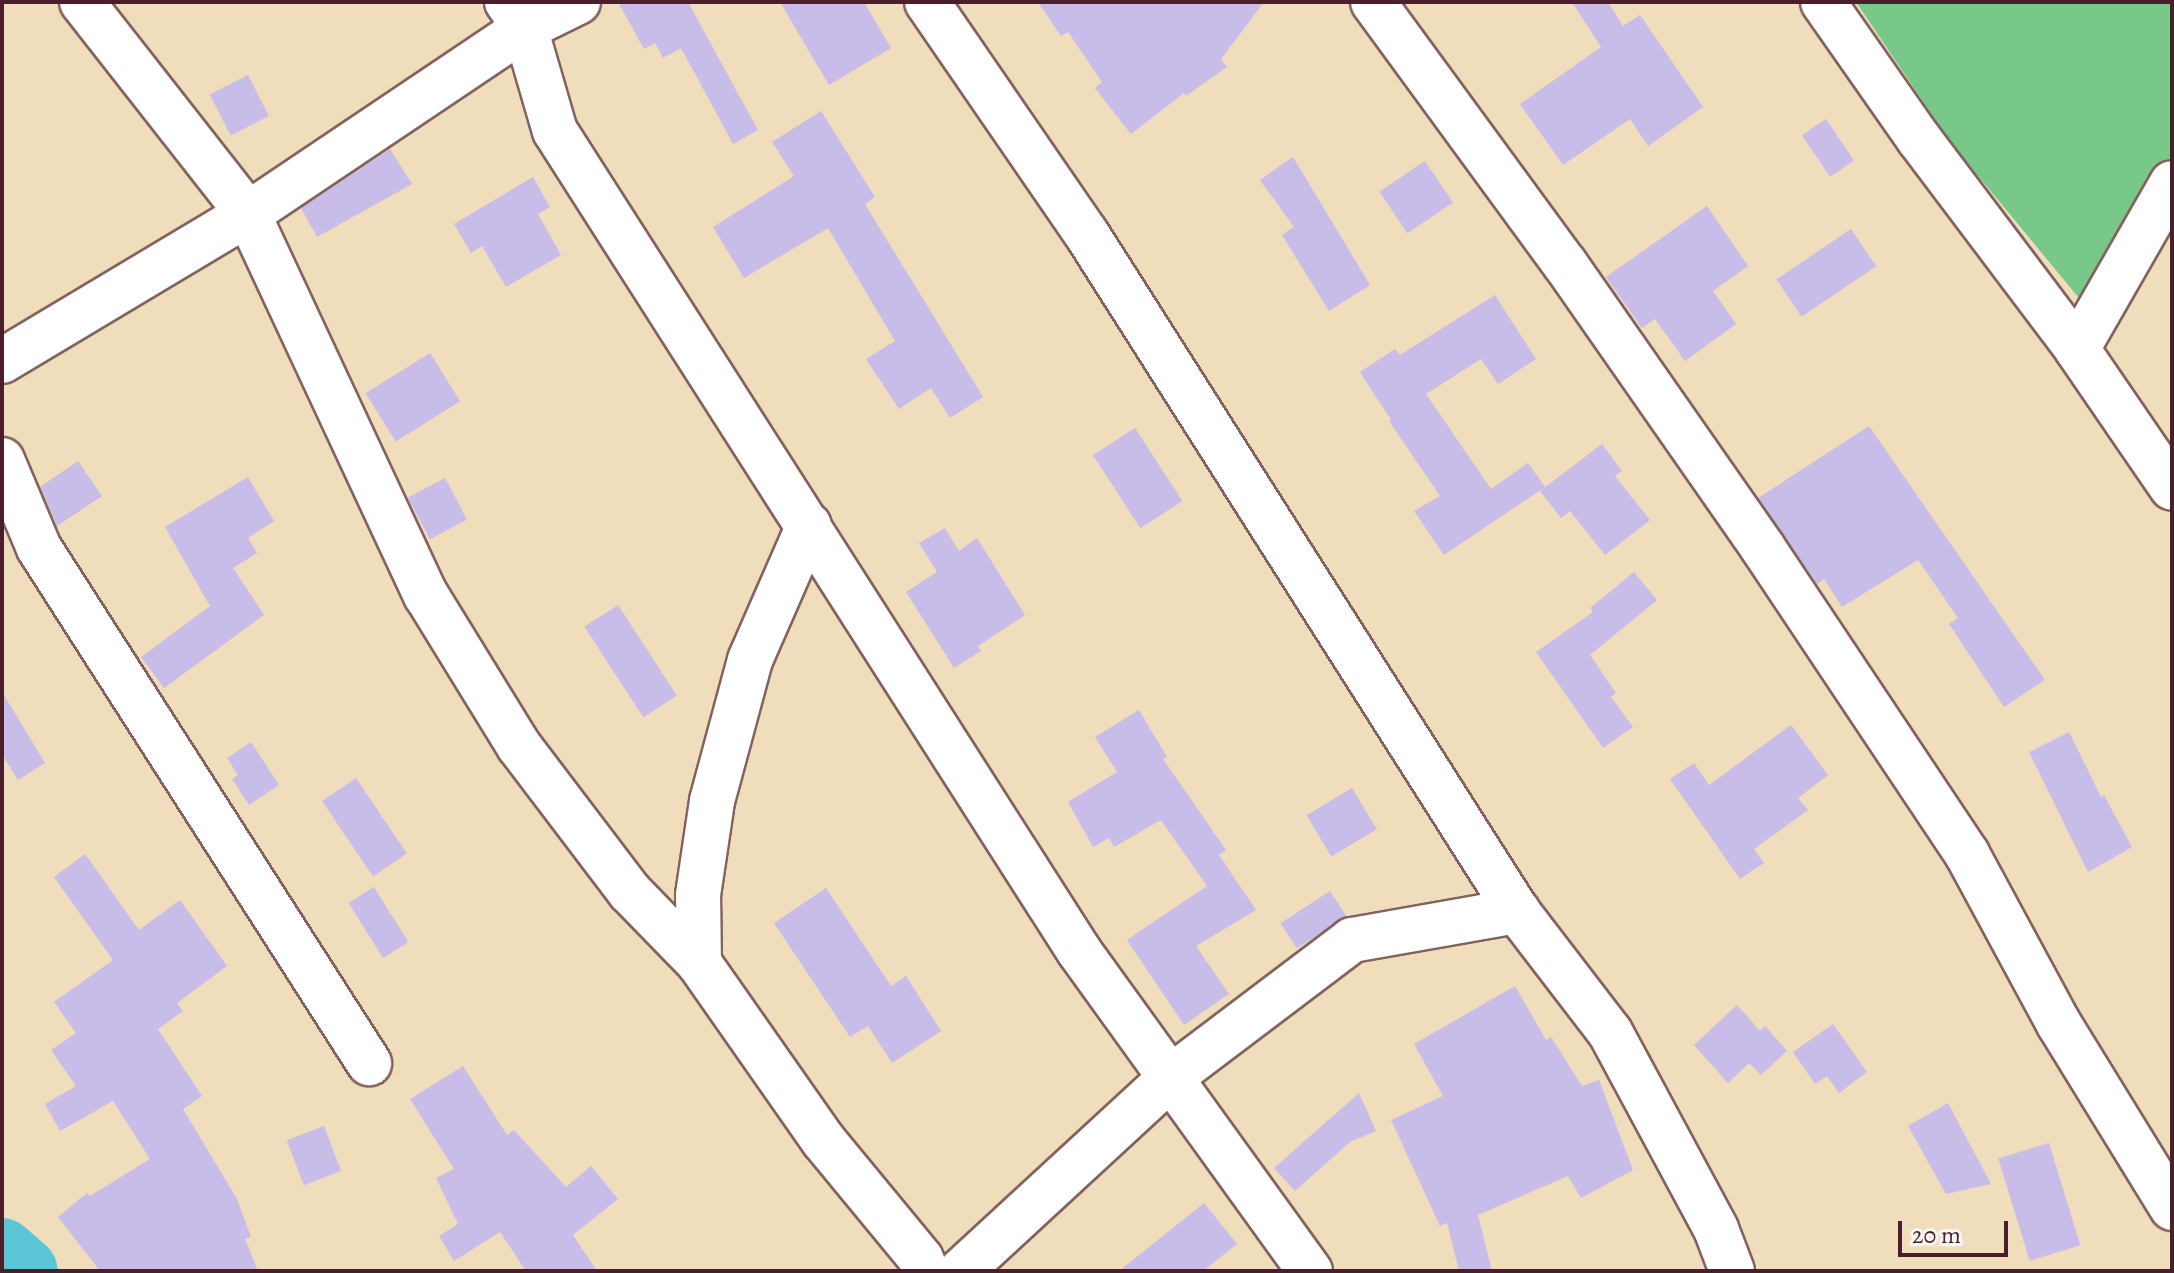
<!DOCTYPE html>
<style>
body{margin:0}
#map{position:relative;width:2174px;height:1273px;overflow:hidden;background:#efddbc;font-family:Alegreya,serif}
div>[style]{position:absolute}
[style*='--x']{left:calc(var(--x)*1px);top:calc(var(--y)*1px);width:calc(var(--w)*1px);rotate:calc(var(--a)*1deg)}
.green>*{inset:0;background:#78c889}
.river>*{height:66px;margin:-33px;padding:0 33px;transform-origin:33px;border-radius:33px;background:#5bc6d6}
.building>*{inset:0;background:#c8bce9;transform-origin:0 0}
.roads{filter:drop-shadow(2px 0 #84625e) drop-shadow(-2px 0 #84625e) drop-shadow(0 2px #84625e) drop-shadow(0 -2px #84625e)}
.minor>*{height:44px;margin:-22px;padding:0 22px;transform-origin:22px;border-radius:22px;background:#fff}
span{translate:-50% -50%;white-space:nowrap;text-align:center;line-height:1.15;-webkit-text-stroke:7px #f6f6f2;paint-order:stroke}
.frame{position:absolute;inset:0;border:4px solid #4a1f2b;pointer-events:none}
.scale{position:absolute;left:1898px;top:1221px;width:110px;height:36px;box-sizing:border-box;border:4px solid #4a1f2b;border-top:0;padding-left:10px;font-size:24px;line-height:28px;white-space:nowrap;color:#4a1f2b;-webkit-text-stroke:6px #f6f6f2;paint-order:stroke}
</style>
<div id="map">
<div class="green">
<i style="clip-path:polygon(1856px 2px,2172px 2px,2172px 178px,2083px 303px,1951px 143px)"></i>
</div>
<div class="river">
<i style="--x:2;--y:1251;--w:30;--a:41"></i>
</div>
<div class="building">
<i style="clip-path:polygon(618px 2px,688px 2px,758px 130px,733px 144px,681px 48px,663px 58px,655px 43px,644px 49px)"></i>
<i style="clip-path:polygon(780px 2px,864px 2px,891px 48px,829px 85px)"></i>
<i style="clip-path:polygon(1038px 2px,1264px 2px,1221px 59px,1227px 67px,1186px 96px,1184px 93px,1131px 134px,1095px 88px,1102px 82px,1068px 32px,1061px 36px)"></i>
<i style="clip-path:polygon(1572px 2px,1608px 2px,1623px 26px,1640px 15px,1703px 107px,1648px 146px,1630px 119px,1563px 165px,1520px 104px,1601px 47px)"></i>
<i style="left:248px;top:75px;width:46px;height:43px;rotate:63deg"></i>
<i style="clip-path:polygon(821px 111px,875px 197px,865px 204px,983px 397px,950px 418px,931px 388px,899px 409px,866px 359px,895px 341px,828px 228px,744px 278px,713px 227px,794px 176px,772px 142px)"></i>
<i style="left:1826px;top:119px;width:50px;height:29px;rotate:56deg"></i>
<i style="clip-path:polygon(390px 149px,412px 184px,317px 237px,301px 208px)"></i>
<i style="clip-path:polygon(1293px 157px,1370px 285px,1329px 311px,1282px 235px,1294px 227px,1260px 180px)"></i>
<i style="left:1425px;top:161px;width:50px;height:55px;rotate:56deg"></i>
<i style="clip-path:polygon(533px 177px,550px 207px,538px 214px,561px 255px,506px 287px,482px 246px,471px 253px,454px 224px)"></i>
<i style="clip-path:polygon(1707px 206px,1748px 266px,1713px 291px,1736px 324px,1685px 361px,1655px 319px,1642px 328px,1606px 277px)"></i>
<i style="left:1851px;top:229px;width:45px;height:90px;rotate:56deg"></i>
<i style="clip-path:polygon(1495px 295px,1536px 359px,1498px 384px,1481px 359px,1426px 394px,1491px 489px,1528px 463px,1545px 487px,1444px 555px,1414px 511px,1440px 496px,1389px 421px,1391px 420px,1360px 372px,1395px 349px,1400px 355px)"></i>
<i style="left:430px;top:353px;width:57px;height:76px;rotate:58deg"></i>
<i style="clip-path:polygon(1869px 426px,2045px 680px,2004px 707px,1949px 624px,1958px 618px,1918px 560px,1842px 607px,1824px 579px,1817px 584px,1758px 498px)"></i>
<i style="left:1135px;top:428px;width:87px;height:50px;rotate:57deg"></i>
<i style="clip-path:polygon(1602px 444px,1622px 471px,1615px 476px,1650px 520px,1605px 555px,1570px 511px,1561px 518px,1540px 491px)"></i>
<i style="clip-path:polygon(78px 461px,102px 496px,57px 526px,40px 487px)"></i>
<i style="clip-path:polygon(248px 477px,274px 521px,248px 538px,257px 553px,233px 568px,264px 615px,164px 688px,141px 657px,210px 606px,165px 527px)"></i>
<i style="left:445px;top:478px;width:47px;height:42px;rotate:62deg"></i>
<i style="clip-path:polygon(945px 528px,959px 551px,977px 538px,1025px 615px,978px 646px,981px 651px,954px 668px,906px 592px,937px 572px,919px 543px)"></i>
<i style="clip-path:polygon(1634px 572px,1657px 600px,1590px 655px,1616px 693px,1611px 697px,1633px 727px,1603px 748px,1536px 652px,1593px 612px,1590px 608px)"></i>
<i style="left:618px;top:605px;width:108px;height:40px;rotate:57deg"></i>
<i style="clip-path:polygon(2px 692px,45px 763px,18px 780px,2px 754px)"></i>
<i style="clip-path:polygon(1139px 710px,1167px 757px,1163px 759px,1226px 850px,1219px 855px,1256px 910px,1196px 946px,1229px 994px,1184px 1025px,1127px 940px,1207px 886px,1161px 820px,1114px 847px,1109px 838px,1093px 847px,1068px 802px,1117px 772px,1095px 737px)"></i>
<i style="clip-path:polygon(1791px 725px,1828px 775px,1798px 798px,1808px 810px,1754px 849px,1764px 863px,1740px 879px,1670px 779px,1694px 763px,1709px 785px)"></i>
<i style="clip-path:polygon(2069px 732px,2101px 797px,2104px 795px,2132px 847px,2088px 872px,2029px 752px)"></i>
<i style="clip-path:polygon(251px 742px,279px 785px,249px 805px,232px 779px,238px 775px,227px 758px)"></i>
<i style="left:356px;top:778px;width:91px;height:41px;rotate:56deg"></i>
<i style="left:1352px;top:788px;width:48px;height:53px;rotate:59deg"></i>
<i style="clip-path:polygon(85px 854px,139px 930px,180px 900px,227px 966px,177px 1003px,183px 1011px,158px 1029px,202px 1096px,183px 1109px,237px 1199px,251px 1237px,245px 1239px,258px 1271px,100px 1271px,58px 1217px,87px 1193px,90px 1196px,150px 1159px,113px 1101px,60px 1131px,45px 1104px,76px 1086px,51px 1050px,76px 1033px,54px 1002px,113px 960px,54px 877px)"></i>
<i style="left:374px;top:887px;width:65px;height:30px;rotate:58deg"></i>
<i style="clip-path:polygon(826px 888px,891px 986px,906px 976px,941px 1031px,892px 1063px,868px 1026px,850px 1037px,774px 923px)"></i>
<i style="left:1330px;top:891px;width:30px;height:59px;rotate:57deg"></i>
<i style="clip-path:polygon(1515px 986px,1546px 1040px,1551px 1037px,1582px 1086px,1599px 1080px,1633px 1170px,1581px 1198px,1568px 1176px,1478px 1215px,1492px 1271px,1459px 1271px,1447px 1223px,1440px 1226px,1391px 1120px,1443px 1096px,1414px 1044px)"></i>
<i style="clip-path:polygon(1737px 1005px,1760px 1031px,1765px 1026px,1787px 1051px,1761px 1075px,1749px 1063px,1728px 1083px,1694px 1045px)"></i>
<i style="clip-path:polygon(1833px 1024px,1867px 1072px,1839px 1093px,1827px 1076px,1815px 1084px,1793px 1052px)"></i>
<i style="clip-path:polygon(463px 1066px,507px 1135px,514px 1130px,566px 1187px,591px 1166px,618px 1199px,573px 1235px,597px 1271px,526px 1271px,500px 1232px,454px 1261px,439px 1236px,458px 1224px,436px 1178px,454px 1169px,410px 1099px)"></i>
<i style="clip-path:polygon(1359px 1093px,1376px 1131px,1350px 1142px,1295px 1191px,1274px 1168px)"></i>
<i style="clip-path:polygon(1948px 1103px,1991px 1184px,1946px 1194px,1908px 1126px)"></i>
<i style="left:324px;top:1126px;width:48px;height:40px;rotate:69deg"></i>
<i style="left:2049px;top:1143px;width:107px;height:53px;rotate:73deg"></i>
<i style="clip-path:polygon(1204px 1203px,1237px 1244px,1203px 1271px,1119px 1271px)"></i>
</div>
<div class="roads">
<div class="minor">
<i style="--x:82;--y:2;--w:269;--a:51.9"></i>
<i style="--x:248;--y:214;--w:421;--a:65"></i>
<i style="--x:426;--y:595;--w:177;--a:58.4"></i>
<i style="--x:519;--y:746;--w:183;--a:52.8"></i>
<i style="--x:630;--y:892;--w:99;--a:45.8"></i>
<i style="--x:699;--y:963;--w:216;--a:55"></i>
<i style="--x:823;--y:1140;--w:154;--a:50.5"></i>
<i style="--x:921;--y:1259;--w:13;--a:67"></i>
<i style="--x:507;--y:2;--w:32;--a:55"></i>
<i style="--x:525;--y:28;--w:107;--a:73.8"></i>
<i style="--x:555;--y:131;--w:973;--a:57.42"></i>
<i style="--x:1079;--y:951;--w:395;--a:54.2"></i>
<i style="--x:927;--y:2;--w:280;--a:55.5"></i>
<i style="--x:1086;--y:233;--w:803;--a:57.56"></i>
<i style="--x:1517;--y:911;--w:153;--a:52.5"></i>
<i style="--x:1610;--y:1032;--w:224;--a:61.7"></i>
<i style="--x:1716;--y:1229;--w:45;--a:69.1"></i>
<i style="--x:1373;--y:2;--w:325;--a:53.8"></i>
<i style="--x:1565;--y:264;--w:346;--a:55.1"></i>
<i style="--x:1763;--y:548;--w:368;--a:56.3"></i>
<i style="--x:1967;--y:854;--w:193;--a:61.6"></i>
<i style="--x:2059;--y:1024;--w:216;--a:58.4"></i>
<i style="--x:1823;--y:2;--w:167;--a:55"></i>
<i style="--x:1919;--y:139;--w:263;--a:53"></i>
<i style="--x:2077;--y:349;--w:168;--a:55.6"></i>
<i style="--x:2077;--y:349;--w:191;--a:-60.2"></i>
<i style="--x:2;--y:361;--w:287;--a:-30.9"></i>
<i style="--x:248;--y:214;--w:334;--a:-33.9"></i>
<i style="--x:525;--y:28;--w:59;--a:-26.1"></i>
<i style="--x:2;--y:460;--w:95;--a:67.2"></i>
<i style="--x:39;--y:548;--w:612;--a:57.35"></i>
<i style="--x:699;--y:963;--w:68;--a:-90.8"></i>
<i style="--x:698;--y:895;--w:95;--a:-81.5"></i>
<i style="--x:712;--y:801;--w:146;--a:-74.9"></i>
<i style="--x:750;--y:660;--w:147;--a:-66.4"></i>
<i style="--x:961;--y:1271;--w:286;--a:-42.7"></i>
<i style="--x:1171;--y:1077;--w:227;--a:-37.1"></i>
<i style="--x:1352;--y:940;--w:168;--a:-10"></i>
</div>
</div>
<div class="frame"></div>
<div class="scale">20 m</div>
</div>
